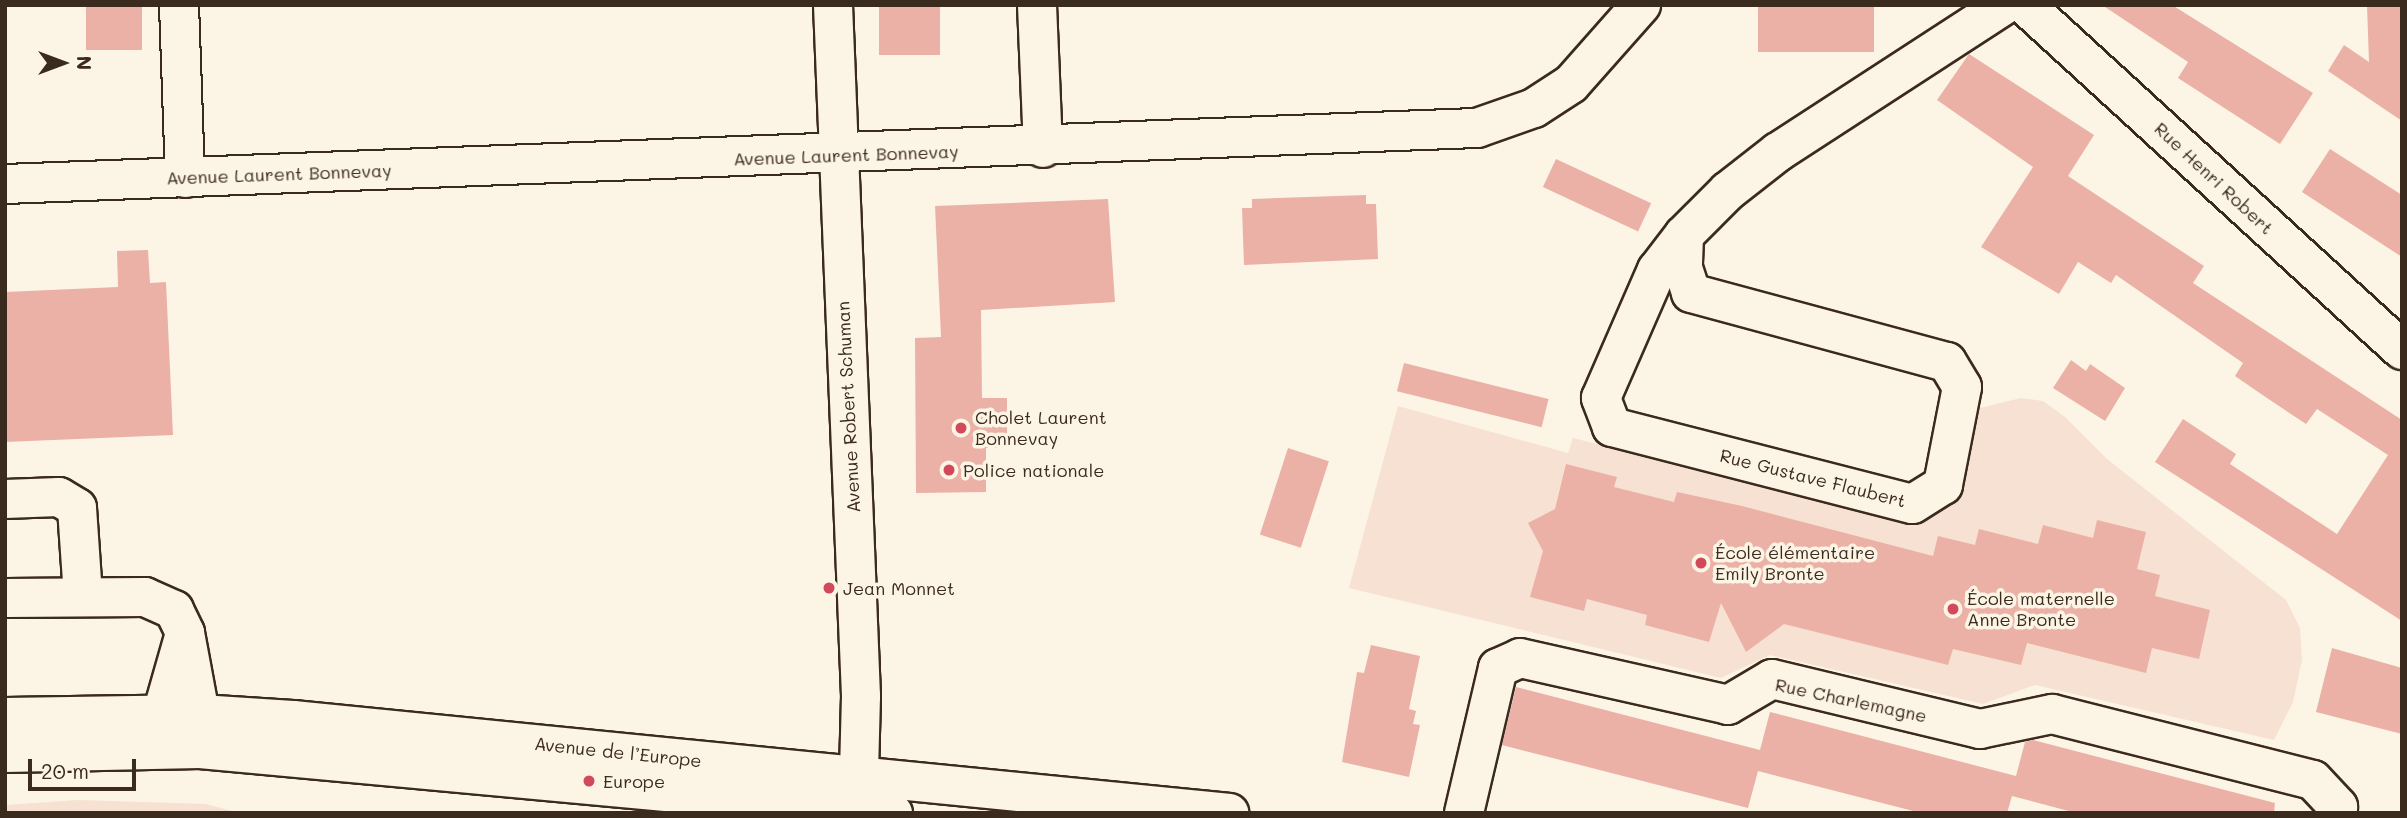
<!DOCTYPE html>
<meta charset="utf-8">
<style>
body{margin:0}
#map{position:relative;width:2407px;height:818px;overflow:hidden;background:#fcf5e5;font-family:Mali,sans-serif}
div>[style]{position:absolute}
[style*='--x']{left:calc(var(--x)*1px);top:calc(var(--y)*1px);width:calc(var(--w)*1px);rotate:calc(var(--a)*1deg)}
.built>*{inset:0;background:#f7e1d2}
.building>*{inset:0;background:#ebb1a7;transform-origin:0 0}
.roads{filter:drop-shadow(2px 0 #3b2a1e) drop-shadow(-2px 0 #3b2a1e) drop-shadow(0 2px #3b2a1e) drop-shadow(0 -2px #3b2a1e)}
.minor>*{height:38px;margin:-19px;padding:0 19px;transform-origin:19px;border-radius:19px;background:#fcf5e5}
.major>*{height:38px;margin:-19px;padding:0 19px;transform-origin:19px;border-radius:19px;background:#fcf5e5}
.dots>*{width:19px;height:19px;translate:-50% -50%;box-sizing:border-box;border:4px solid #fcf5e5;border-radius:50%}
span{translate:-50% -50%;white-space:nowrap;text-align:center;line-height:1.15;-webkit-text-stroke:7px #fcf5e5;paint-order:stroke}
.street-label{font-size:18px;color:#3b2a1e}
.poi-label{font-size:18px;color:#3b2a1e}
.left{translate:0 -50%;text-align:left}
.frame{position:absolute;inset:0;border:7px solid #3b2a1e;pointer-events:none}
.north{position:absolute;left:28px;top:28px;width:70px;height:70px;-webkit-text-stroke:5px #fcf5e5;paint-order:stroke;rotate:90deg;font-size:19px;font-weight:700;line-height:28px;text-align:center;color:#3b2a1e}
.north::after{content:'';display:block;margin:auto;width:24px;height:32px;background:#3b2a1e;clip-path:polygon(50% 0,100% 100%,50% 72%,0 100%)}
.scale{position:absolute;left:28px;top:759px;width:108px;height:32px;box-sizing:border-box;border:4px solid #3b2a1e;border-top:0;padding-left:9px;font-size:21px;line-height:24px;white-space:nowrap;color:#3b2a1e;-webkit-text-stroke:5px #fcf5e5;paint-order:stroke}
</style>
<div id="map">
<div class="built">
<i style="clip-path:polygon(2021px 398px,2043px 401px,2065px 417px,2107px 459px,2286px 600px,2300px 628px,2302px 660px,2293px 702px,2274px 740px,2035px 685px,1983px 704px,1770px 655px,1721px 678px,1349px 588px,1398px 406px,1568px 453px,1573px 438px,1900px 520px,1921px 519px,1956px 496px,1976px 409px)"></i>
<i style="clip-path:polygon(78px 800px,206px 804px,240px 813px,5px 813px,5px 805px)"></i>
</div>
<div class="building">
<i style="left:86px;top:5px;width:56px;height:45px"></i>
<i style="left:879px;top:5px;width:61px;height:50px"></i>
<i style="left:1758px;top:5px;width:116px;height:47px"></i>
<i style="clip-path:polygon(2102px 5px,2172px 5px,2313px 93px,2280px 144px,2178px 78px,2188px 62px)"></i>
<i style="clip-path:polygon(2367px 5px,2402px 5px,2402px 121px,2328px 71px,2344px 45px,2369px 62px)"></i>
<i style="clip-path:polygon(1969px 54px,2094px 135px,2068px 176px,2204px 266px,2193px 283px,2402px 420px,2402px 621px,2155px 462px,2183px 419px,2236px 454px,2230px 464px,2337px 534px,2388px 455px,2317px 409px,2306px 424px,2264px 396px,2235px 376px,2243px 363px,2116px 275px,2111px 283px,2078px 262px,2059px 294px,1981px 247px,2033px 167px,1937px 100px)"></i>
<i style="clip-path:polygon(2330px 149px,2402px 195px,2402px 257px,2302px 192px)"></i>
<i style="left:1556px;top:159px;width:105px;height:31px;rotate:25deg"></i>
<i style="clip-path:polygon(1366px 195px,1366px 204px,1376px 204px,1378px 259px,1244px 265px,1242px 208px,1252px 208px,1252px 199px)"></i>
<i style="clip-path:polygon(1108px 199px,1115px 302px,981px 310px,982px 398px,1007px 398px,1007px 448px,986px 448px,986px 492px,916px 493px,915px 338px,941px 337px,935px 206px)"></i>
<i style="clip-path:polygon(148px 250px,150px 283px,166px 282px,173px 435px,5px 442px,5px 292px,118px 287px,117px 251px)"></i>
<i style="clip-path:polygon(2071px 360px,2086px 371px,2090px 364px,2125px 388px,2105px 421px,2053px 388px)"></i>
<i style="left:1404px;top:363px;width:149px;height:29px;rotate:14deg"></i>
<i style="left:1288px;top:448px;width:43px;height:91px;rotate:18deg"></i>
<i style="clip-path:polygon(1566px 464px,1617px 477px,1614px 487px,1674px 502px,1677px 492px,1742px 506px,1933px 556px,1938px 536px,1975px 545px,1979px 529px,2038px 544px,2043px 525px,2093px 538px,2097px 520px,2146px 532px,2137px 569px,2160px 575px,2155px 596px,2210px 610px,2199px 659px,2152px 648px,2146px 673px,2027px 643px,2021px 665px,1953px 649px,1948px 665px,1784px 624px,1746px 652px,1721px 603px,1709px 642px,1645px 625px,1647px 615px,1587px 599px,1584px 611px,1530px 597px,1543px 551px,1528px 523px,1555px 509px)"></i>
<i style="clip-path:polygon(1371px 645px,1420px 656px,1409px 709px,1416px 711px,1413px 724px,1420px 725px,1409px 777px,1342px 762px,1357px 672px,1364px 673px)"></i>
<i style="clip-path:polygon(2332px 648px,2402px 668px,2402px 734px,2316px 712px)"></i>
<i style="clip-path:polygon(1516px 687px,1760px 750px,1770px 712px,2016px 776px,2025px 742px,2033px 740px,2275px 803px,2274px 813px,2076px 813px,2012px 796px,2007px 813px,1921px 813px,1758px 771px,1748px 808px,1502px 745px)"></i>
</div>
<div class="roads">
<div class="minor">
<i style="--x:179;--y:5;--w:173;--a:88"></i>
<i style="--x:833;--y:5;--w:692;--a:87.68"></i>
<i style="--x:861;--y:696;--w:113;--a:91.5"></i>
<i style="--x:1037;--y:5;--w:143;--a:87.6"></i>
<i style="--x:2025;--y:5;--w:511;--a:42.46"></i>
<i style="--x:5;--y:184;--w:1473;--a:-2.18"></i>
<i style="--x:1477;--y:128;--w:60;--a:-19.3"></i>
<i style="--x:1534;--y:108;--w:44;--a:-33"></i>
<i style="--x:1571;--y:84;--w:106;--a:-48.5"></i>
<i style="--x:1684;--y:235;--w:33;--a:92"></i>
<i style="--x:1683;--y:268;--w:26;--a:72"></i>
<i style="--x:1691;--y:293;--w:265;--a:15.1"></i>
<i style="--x:1947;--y:362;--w:29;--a:59"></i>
<i style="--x:1962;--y:387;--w:100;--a:101"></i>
<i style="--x:1943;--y:485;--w:36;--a:148"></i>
<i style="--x:1912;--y:504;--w:310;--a:-165.6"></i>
<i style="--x:1612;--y:427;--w:31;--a:-111"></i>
<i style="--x:1601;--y:398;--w:140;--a:-66.4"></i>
<i style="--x:1657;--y:270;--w:44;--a:-52.4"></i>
<i style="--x:1684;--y:235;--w:62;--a:-45"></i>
<i style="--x:1728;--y:191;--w:63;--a:-38"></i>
<i style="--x:1778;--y:152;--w:270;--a:-33"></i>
<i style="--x:5;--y:499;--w:54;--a:-2.1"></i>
<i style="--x:59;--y:497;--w:21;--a:31"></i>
<i style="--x:77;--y:508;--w:88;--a:86.1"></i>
<i style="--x:5;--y:598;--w:140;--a:-0.4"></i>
<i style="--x:145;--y:597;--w:32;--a:24"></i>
<i style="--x:174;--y:610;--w:25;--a:64"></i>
<i style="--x:162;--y:714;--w:84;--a:-74.1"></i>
<i style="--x:185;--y:633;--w:82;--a:79.5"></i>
<i style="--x:200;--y:714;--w:15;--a:94"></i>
<i style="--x:199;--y:729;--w:17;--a:177"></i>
<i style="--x:1464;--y:813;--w:149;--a:-76.8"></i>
<i style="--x:1498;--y:668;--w:24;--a:-24"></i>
<i style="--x:1520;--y:658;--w:213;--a:12.7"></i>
<i style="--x:1728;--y:705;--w:51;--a:-30.6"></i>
<i style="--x:1772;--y:679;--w:214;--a:13.5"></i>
<i style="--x:1980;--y:729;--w:74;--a:-11.8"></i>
<i style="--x:2052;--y:714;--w:269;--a:14.2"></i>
<i style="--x:2313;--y:780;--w:37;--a:47"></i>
<i style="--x:2338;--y:807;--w:6;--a:99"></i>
</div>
<div class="major">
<i style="--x:5;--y:717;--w:195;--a:-0.9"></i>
<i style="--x:200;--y:714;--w:93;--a:3.7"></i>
<i style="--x:293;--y:720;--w:941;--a:5.67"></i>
<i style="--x:5;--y:753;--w:195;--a:-1.2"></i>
<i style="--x:200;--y:749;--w:696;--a:5.28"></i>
</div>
</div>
<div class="dots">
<i style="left:961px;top:428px;background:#d1495b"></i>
<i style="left:949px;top:470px;background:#d1495b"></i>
<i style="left:1701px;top:563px;background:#d1495b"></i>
<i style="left:829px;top:588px;background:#d1495b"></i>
<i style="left:1953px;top:609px;background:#d1495b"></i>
<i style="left:589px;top:781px;background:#d1495b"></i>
</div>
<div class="street-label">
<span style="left:846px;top:155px;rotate:-2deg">Avenue Laurent Bonnevay</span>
<span style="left:279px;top:174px;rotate:-2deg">Avenue Laurent Bonnevay</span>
<span style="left:2214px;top:178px;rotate:43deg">Rue Henri Robert</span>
<span style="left:848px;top:407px;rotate:-93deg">Avenue Robert Schuman</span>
<span style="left:1813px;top:478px;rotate:14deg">Rue Gustave Flaubert</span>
<span style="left:1851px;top:700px;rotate:12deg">Rue Charlemagne</span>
<span style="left:618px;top:752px;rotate:6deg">Avenue de l’Europe</span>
</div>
<div class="poi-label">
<span class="left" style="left:975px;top:428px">Cholet Laurent<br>Bonnevay</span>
<span class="left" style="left:963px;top:470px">Police nationale</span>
<span class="left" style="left:1715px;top:563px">École élémentaire<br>Emily Bronte</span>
<span class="left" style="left:843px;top:588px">Jean Monnet</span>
<span class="left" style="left:1967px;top:609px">École maternelle<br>Anne Bronte</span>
<span class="left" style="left:603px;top:781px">Europe</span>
</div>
<div class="frame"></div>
<div class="north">N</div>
<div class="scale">20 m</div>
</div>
